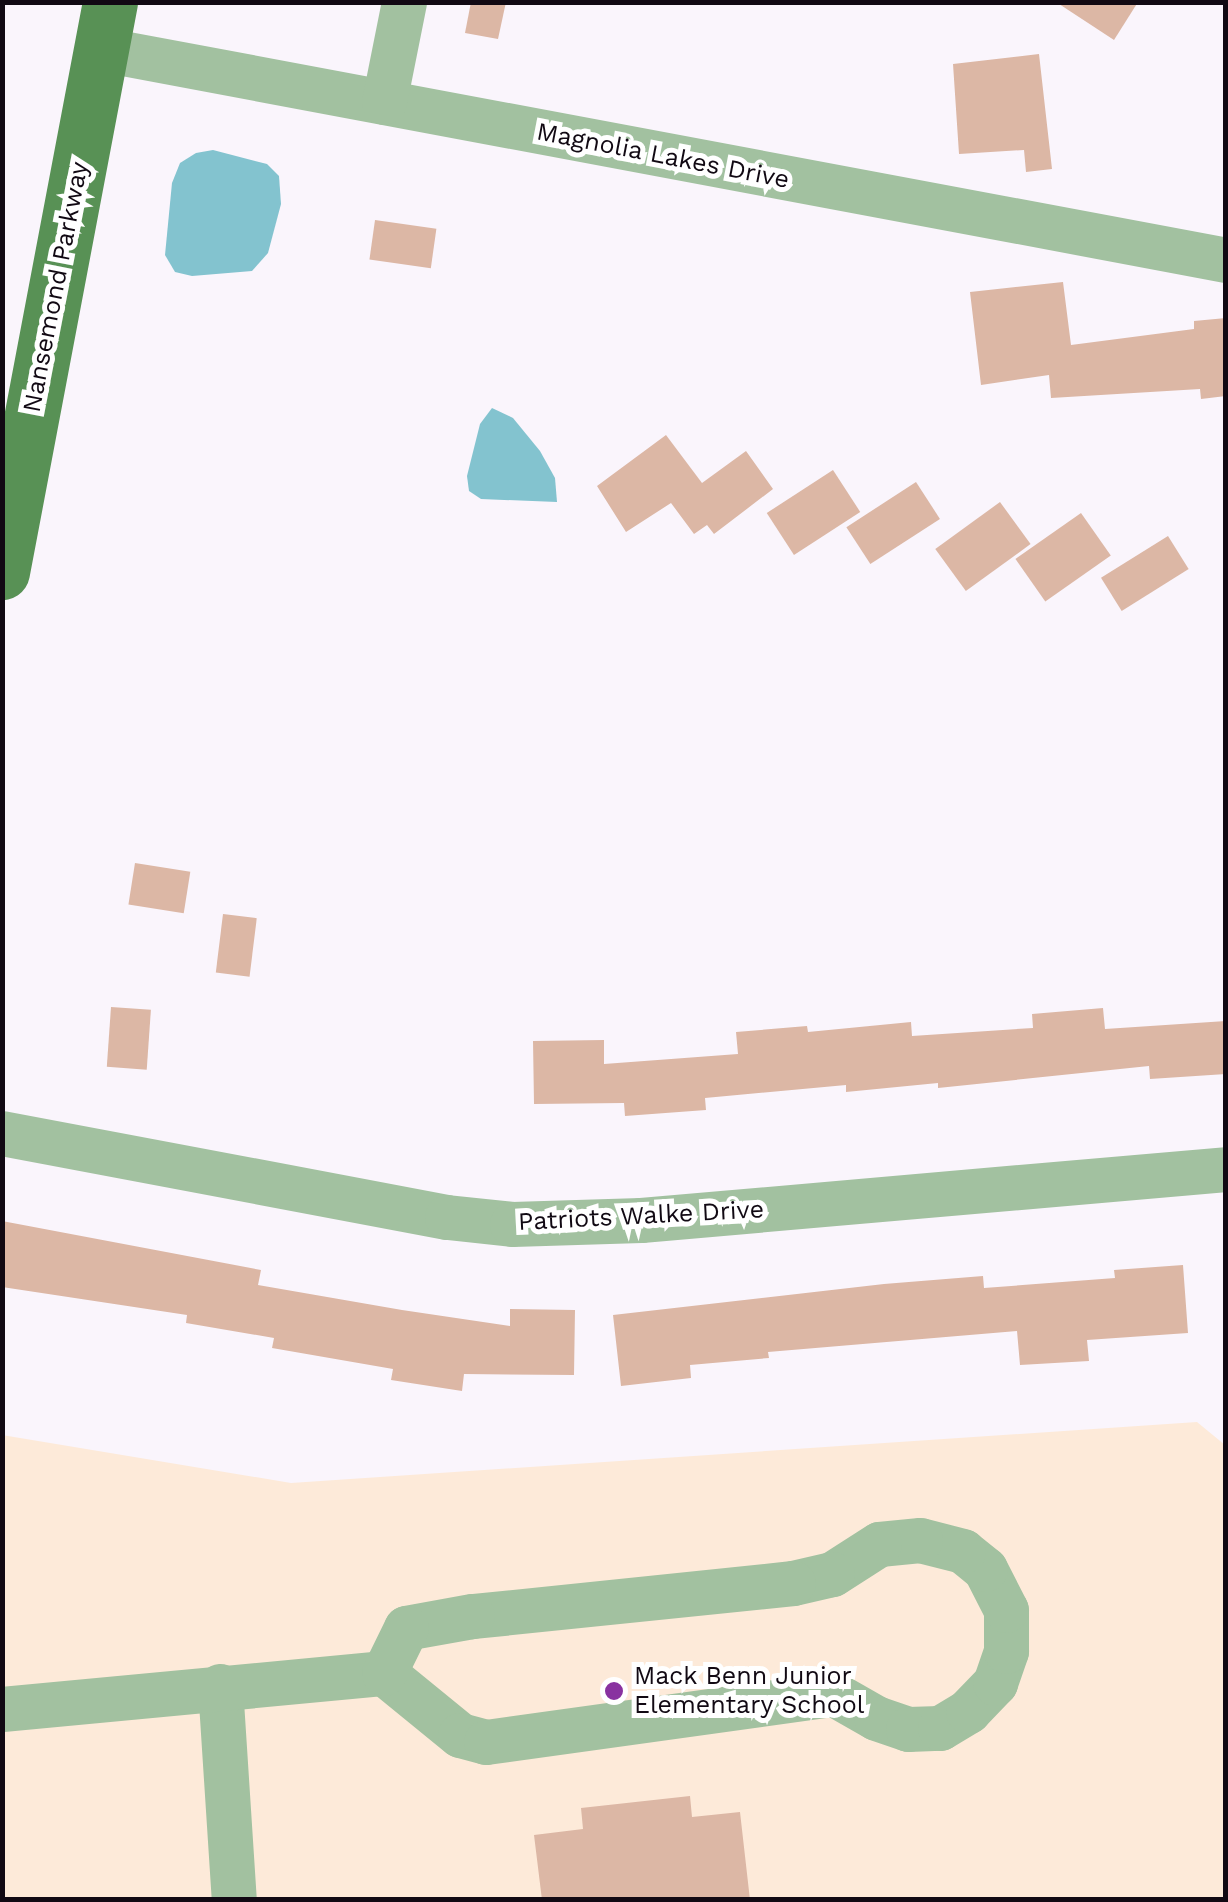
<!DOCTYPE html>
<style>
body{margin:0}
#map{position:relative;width:1228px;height:1902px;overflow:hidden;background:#faf5fc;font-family:"Work Sans",sans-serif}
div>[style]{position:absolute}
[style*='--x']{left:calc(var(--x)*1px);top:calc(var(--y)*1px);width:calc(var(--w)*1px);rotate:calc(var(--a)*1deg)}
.education>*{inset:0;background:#fdead9}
.water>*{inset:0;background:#83c3cf}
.building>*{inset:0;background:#dcb7a5;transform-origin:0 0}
.minor>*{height:45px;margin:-22.5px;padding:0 22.5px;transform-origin:22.5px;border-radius:22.5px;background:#a2c1a0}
.major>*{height:55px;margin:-27.5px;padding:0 27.5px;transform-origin:27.5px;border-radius:27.5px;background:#589155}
.dots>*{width:28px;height:28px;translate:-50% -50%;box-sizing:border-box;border:5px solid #fff;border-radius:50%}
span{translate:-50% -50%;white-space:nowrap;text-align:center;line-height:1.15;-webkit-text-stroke:10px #fff;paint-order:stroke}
.street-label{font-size:25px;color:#110913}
.poi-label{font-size:25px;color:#110913}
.left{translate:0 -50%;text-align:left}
.frame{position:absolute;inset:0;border:5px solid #110913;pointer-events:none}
</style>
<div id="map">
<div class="education">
<i style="clip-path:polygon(1197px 1422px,1225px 1445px,1225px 1899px,3px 1899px,2px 1435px,291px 1483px)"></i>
</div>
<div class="water">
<i style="clip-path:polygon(213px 150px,267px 164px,279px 176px,281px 204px,268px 253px,252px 271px,192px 276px,175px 272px,165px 255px,172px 183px,180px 163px,196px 153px)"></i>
<i style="clip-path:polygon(492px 408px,513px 418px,540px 451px,555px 478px,557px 502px,481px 499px,469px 491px,467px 476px,480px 424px)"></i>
</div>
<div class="building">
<i style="clip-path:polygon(471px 2px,506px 2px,498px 39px,465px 33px)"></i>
<i style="clip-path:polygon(1056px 2px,1138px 2px,1114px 40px)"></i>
<i style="clip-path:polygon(1039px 54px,1052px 169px,1026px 172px,1024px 150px,959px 154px,953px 64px)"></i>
<i style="left:375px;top:220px;width:62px;height:40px;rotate:8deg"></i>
<i style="clip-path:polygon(1063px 282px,1071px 345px,1194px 329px,1194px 321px,1226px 318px,1226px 396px,1201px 399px,1200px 389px,1051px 398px,1049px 375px,981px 385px,970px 292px)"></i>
<i style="clip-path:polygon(666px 435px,702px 483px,746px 451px,773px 489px,714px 534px,707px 525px,694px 534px,671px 503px,626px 532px,597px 486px)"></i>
<i style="left:833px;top:470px;width:50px;height:79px;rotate:57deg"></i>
<i style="left:916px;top:482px;width:44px;height:83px;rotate:57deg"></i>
<i style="left:1000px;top:502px;width:52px;height:80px;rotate:54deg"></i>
<i style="left:1081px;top:513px;width:52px;height:80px;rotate:55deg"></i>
<i style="left:1168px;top:536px;width:39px;height:79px;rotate:58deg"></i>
<i style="left:135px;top:863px;width:56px;height:42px;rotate:9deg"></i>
<i style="left:223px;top:914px;width:34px;height:59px;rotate:7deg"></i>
<i style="left:111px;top:1007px;width:40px;height:60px;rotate:4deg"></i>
<i style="clip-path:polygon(1103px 1008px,1105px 1029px,1226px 1021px,1226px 1074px,1150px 1079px,1149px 1066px,938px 1088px,938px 1083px,846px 1092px,846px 1085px,705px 1098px,706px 1110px,625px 1116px,624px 1103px,534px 1104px,533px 1041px,604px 1040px,604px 1064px,738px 1054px,736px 1032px,807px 1026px,808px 1032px,911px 1022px,912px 1036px,1033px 1028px,1032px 1014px)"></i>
<i style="clip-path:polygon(2px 1221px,261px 1270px,258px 1285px,402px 1310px,510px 1326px,510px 1309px,575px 1310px,574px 1375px,464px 1374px,462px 1391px,391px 1380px,393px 1369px,272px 1348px,274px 1338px,186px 1323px,187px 1315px,2px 1287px)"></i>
<i style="clip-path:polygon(1183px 1265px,1188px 1333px,1087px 1340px,1089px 1361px,1020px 1365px,1017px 1331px,768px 1352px,769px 1358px,690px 1365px,691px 1378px,621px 1386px,613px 1315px,884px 1284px,983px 1276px,984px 1288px,1115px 1278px,1114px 1270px)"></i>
<i style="clip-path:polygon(690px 1796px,692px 1817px,740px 1812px,750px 1900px,542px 1900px,534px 1835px,583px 1829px,581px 1808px)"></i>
</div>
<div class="minor">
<i style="--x:101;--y:49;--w:1145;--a:10.62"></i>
<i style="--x:384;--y:102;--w:102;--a:-78.7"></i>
<i style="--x:2;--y:1133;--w:453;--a:10.7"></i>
<i style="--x:447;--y:1217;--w:65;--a:6.1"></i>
<i style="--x:512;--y:1224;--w:129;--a:-1.8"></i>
<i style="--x:641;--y:1220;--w:587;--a:-4.98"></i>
<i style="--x:220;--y:1686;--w:214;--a:86.3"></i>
<i style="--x:2;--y:1709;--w:384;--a:-5.4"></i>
<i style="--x:384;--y:1673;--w:98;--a:39.2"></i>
<i style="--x:460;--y:1735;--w:27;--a:15"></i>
<i style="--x:486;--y:1742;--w:351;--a:-7.9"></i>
<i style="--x:834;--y:1694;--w:48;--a:29.7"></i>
<i style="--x:876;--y:1718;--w:34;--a:19"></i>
<i style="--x:908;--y:1729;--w:32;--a:-2"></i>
<i style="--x:940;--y:1728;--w:33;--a:-31"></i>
<i style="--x:968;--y:1711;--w:39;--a:-46"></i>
<i style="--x:995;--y:1683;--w:34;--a:-71"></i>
<i style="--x:1006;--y:1651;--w:41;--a:-90"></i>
<i style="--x:1006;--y:1610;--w:46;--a:-117.1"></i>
<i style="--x:985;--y:1569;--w:28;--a:-141"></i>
<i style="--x:963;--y:1551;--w:44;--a:-165.7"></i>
<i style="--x:920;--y:1540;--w:41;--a:174.4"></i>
<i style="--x:879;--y:1544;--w:56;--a:147.4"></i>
<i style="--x:832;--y:1574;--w:40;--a:167"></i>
<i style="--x:793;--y:1583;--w:323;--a:174.1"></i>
<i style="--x:472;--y:1616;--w:67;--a:169.7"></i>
<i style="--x:406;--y:1628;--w:50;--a:116.1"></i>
</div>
<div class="major">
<i style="--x:2;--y:572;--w:580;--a:-79.27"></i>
</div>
<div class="dots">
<i style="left:614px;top:1691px;background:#8932a0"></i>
</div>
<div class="street-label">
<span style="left:663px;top:156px;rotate:11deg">Magnolia Lakes Drive</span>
<span style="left:56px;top:287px;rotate:-79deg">Nansemond Parkway</span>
<span style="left:641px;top:1216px;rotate:-3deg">Patriots Walke Drive</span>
</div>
<div class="poi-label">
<span class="left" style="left:634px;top:1691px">Mack Benn Junior<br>Elementary School</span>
</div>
<div class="frame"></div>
</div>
